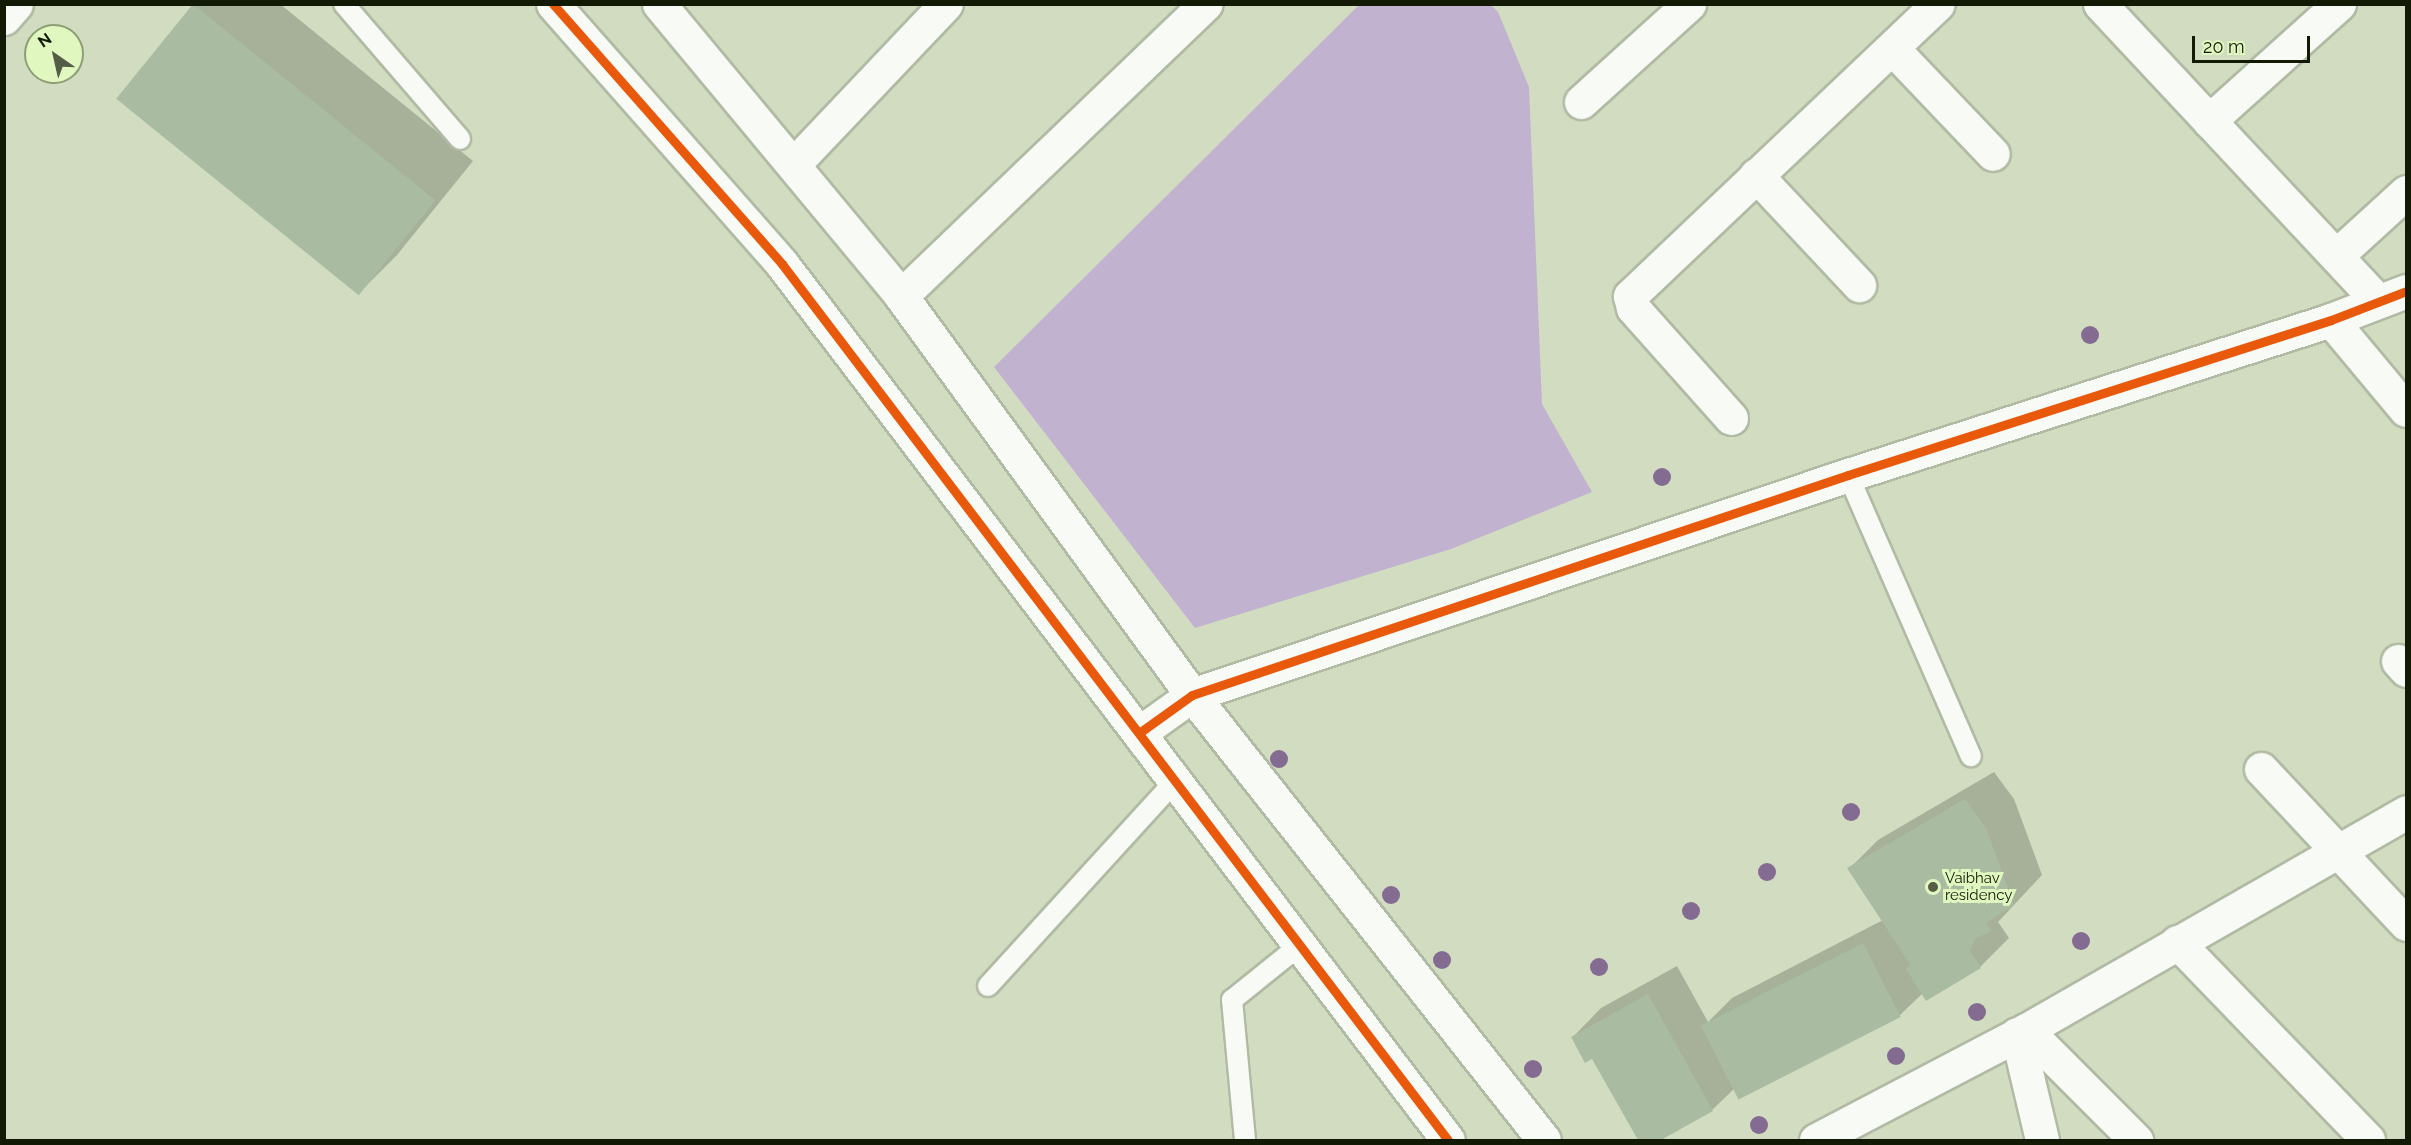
<!DOCTYPE html>
<style>
body{margin:0}
#map{position:relative;width:2411px;height:1145px;overflow:hidden;background:#d1dcc0;font-family:Raleway,sans-serif}
div>[style]{position:absolute}
[style*='--x']{left:calc(var(--x)*1px);top:calc(var(--y)*1px);width:calc(var(--w)*1px);rotate:calc(var(--a)*1deg)}
.forest>*{inset:0;background:#c1b2d0}
.shadow>*{inset:0;background:#0003}
.building>*{inset:0;background:#a9bca2;transform-origin:0 0}
.roads{filter:drop-shadow(2px 0 #b1baa3) drop-shadow(-2px 0 #b1baa3) drop-shadow(0 2px #b1baa3) drop-shadow(0 -2px #b1baa3)}
.lane>*{height:20px;margin:-10px;padding:0 10px;transform-origin:10px;border-radius:10px;background:#f8faf6}
.street>*{height:33px;margin:-16.5px;padding:0 16.5px;transform-origin:16.5px;border-radius:16.5px;background:#f8faf6}
.secondary>*{height:33px;margin:-16.5px;padding:0 16.5px;transform-origin:16.5px;border-radius:16.5px;background:#f8faf6}
.cycleway>*{height:9px;margin:-4.5px;padding:0 4.5px;transform-origin:4.5px;border-radius:4.5px;background:#e8590c}
.trees>*{width:18px;height:18px;margin:-9px;border-radius:50%;background:#846b91}
.dots>*{width:16px;height:16px;translate:-50% -50%;box-sizing:border-box;border:3px solid #e1f7c0;border-radius:50%}
span{translate:-50% -50%;white-space:nowrap;text-align:center;line-height:1.15;-webkit-text-stroke:6px #e1f7c0;paint-order:stroke}
.poi-label{font-size:15px;color:#121905}
.left{translate:0 -50%;text-align:left}
.frame{position:absolute;inset:0;border:6px solid #121905;pointer-events:none}
.north{position:absolute;left:24px;top:24px;width:60px;height:60px;box-sizing:border-box;background:#e1f7c0;border:2px solid #8e9e75;border-radius:50%;rotate:326deg;font-size:16px;font-weight:700;line-height:24px;text-align:center;color:#121905}
.north::after{content:'';display:block;margin:auto;width:21px;height:27px;background:#555d46;clip-path:polygon(50% 0,100% 100%,50% 72%,0 100%)}
.scale{position:absolute;left:2192px;top:36px;width:118px;height:27px;box-sizing:border-box;border:3px solid #121905;border-top:0;padding-left:8px;font-size:18px;line-height:21px;white-space:nowrap;color:#121905;-webkit-text-stroke:4px #e1f7c0;paint-order:stroke}
</style>
<div id="map">
<div class="forest">
<i style="clip-path:polygon(1359px 5px,1491px 5px,1498px 12px,1529px 87px,1542px 404px,1592px 492px,1451px 549px,1195px 628px,994px 367px)"></i>
</div>
<div class="shadow">
<i style="clip-path:polygon(195px 4px,280px 4px,473px 161px,397px 255px,359px 293px,119px 99px)"></i>
<i style="clip-path:polygon(1994px 772px,2014px 799px,2042px 875px,1998px 922px,2009px 938px,1980px 967px,1927px 999px,1923px 993px,1900px 1015px,1735px 1088px,1712px 1110px,1658px 1140px,1639px 1140px,1593px 1057px,1573px 1037px,1601px 1008px,1677px 966px,1708px 1022px,1732px 998px,1883px 920px,1849px 869px,1878px 840px)"></i>
</div>
<div class="building">
<i style="left:193px;top:4px;width:312px;height:122px;rotate:39deg"></i>
<i style="clip-path:polygon(1965px 799px,1986px 828px,2014px 905px,1986px 923px,1991px 931px,1975px 939px,1970px 951px,1981px 968px,1926px 1001px,1906px 969px,1910px 964px,1847px 868px)"></i>
<i style="left:1863px;top:943px;width:83px;height:182px;rotate:63deg"></i>
<i style="clip-path:polygon(1648px 994px,1713px 1111px,1661px 1140px,1638px 1140px,1592px 1059px,1585px 1063px,1571px 1037px)"></i>
</div>
<div class="roads">
<div class="lane">
<i style="--x:344;--y:4;--w:178;--a:49.3"></i>
<i style="--x:1848;--y:475;--w:307;--a:66.4"></i>
<i style="--x:988;--y:986;--w:277;--a:-47.6"></i>
<i style="--x:1245;--y:1140;--w:141;--a:-95.3"></i>
<i style="--x:1232;--y:1000;--w:86;--a:-38.9"></i>
</div>
<div class="street">
<i style="--x:2100;--y:4;--w:407;--a:46.9"></i>
<i style="--x:1892;--y:48;--w:146;--a:46.4"></i>
<i style="--x:1581;--y:102;--w:146;--a:-42.2"></i>
<i style="--x:2209;--y:121;--w:175;--a:-42"></i>
<i style="--x:795;--y:163;--w:219;--a:-46.5"></i>
<i style="--x:1756;--y:175;--w:151;--a:46.9"></i>
<i style="--x:2336;--y:256;--w:95;--a:-42.4"></i>
<i style="--x:901;--y:296;--w:422;--a:-43.8"></i>
<i style="--x:2331;--y:320;--w:117;--a:50.2"></i>
<i style="--x:1731;--y:418;--w:147;--a:-131.7"></i>
<i style="--x:1633;--y:308;--w:12;--a:-104"></i>
<i style="--x:1630;--y:296;--w:424;--a:-43.5"></i>
<i style="--x:2398;--y:661;--w:12;--a:48"></i>
<i style="--x:2261;--y:769;--w:212;--a:46.9"></i>
<i style="--x:2177;--y:942;--w:275;--a:46"></i>
<i style="--x:2026;--y:1030;--w:156;--a:45"></i>
<i style="--x:2017;--y:1034;--w:109;--a:76.7"></i>
</div>
<div class="secondary">
<i style="--x:553;--y:4;--w:346;--a:48.6"></i>
<i style="--x:782;--y:264;--w:1100;--a:52.76"></i>
<i style="--x:659;--y:4;--w:379;--a:50.3"></i>
<i style="--x:901;--y:296;--w:494;--a:53.9"></i>
<i style="--x:1192;--y:695;--w:567;--a:51.66"></i>
<i style="--x:4;--y:18;--w:18;--a:-49"></i>
<i style="--x:1139;--y:733;--w:65;--a:-35.6"></i>
<i style="--x:1192;--y:695;--w:692;--a:-18.54"></i>
<i style="--x:1848;--y:475;--w:507;--a:-17.79"></i>
<i style="--x:2331;--y:320;--w:80;--a:-21.1"></i>
<i style="--x:1816;--y:1140;--w:237;--a:-27.6"></i>
<i style="--x:2026;--y:1030;--w:438;--a:-29.8"></i>
</div>
</div>
<div class="cycleway">
<i style="--x:553;--y:4;--w:346;--a:48.6"></i>
<i style="--x:782;--y:264;--w:1100;--a:52.76"></i>
<i style="--x:1139;--y:733;--w:65;--a:-35.6"></i>
<i style="--x:1192;--y:695;--w:692;--a:-18.54"></i>
<i style="--x:1848;--y:475;--w:507;--a:-17.79"></i>
<i style="--x:2331;--y:320;--w:80;--a:-21.1"></i>
</div>
<div class="trees">
<i style="left:2090px;top:335px"></i>
<i style="left:1662px;top:477px"></i>
<i style="left:1279px;top:759px"></i>
<i style="left:1851px;top:812px"></i>
<i style="left:1767px;top:872px"></i>
<i style="left:1391px;top:895px"></i>
<i style="left:1691px;top:911px"></i>
<i style="left:2081px;top:941px"></i>
<i style="left:1442px;top:960px"></i>
<i style="left:1599px;top:967px"></i>
<i style="left:1977px;top:1012px"></i>
<i style="left:1896px;top:1056px"></i>
<i style="left:1533px;top:1069px"></i>
<i style="left:1759px;top:1125px"></i>
</div>
<div class="dots">
<i style="left:1933px;top:887px;background:#555d46"></i>
</div>
<div class="poi-label">
<span class="left" style="left:1945px;top:887px">Vaibhav<br>residency</span>
</div>
<div class="frame"></div>
<div class="north">N</div>
<div class="scale">20 m</div>
</div>
